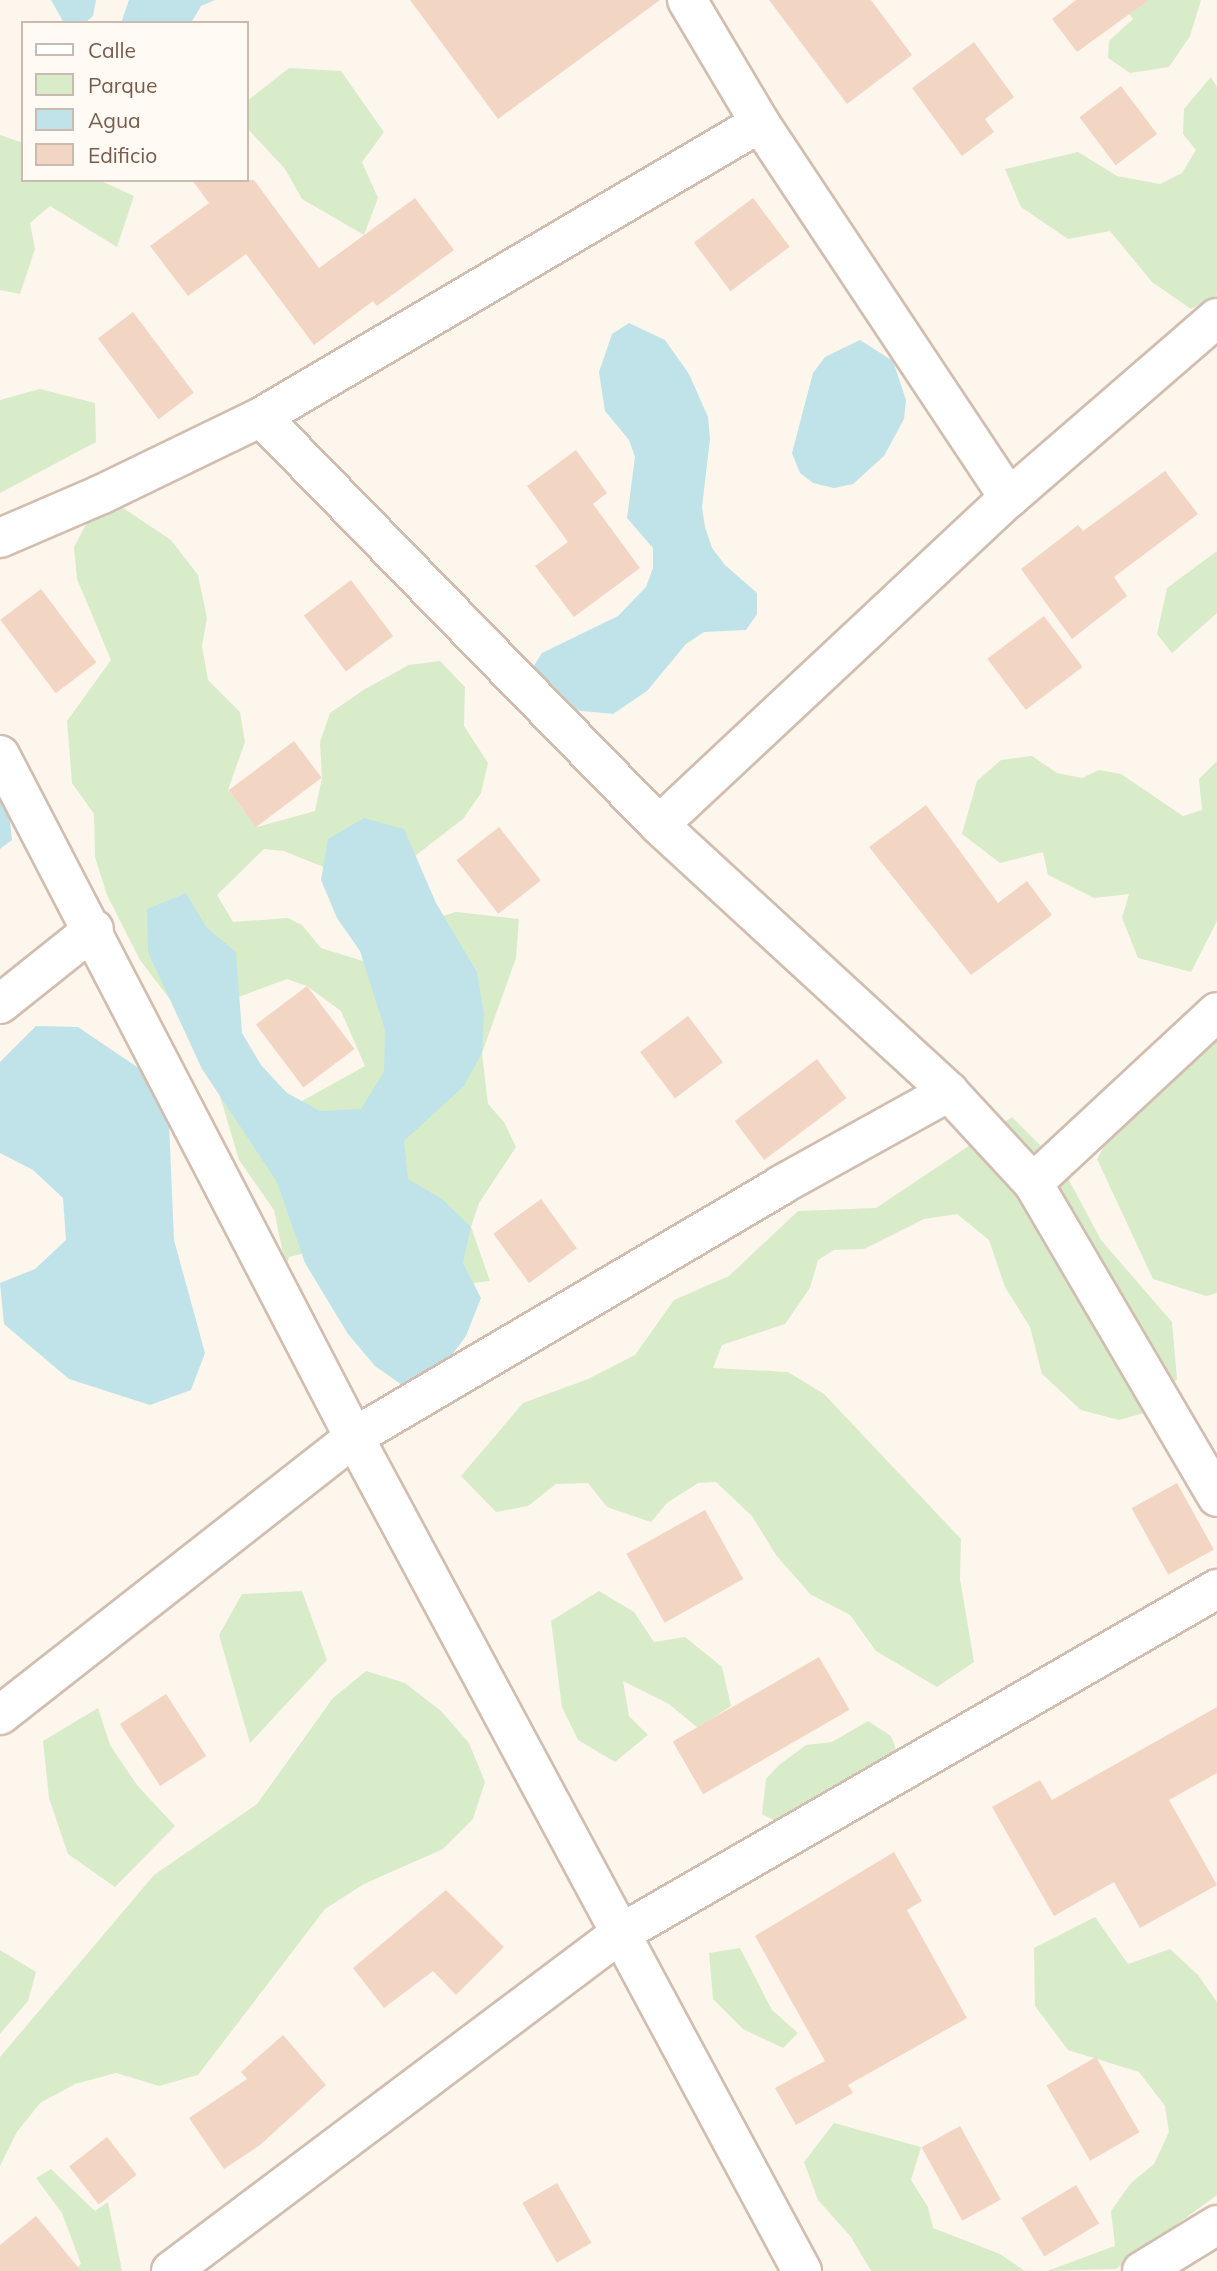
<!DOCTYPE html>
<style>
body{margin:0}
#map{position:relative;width:1217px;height:2271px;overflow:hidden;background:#fdf6ec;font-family:Mulish,sans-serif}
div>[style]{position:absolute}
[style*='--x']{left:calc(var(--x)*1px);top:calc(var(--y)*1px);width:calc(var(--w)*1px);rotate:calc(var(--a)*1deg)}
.green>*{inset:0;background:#d8ecc9}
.water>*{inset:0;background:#bfe3e8}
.building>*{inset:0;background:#f3d5c3;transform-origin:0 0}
.roads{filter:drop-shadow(2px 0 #d1beb0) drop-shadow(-2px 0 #d1beb0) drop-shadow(0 2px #d1beb0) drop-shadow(0 -2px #d1beb0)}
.minor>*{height:38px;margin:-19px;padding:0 19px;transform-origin:19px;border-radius:19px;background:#fff}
span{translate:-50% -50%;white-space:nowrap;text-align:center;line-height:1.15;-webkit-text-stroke:7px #fffaf3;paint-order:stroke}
.legend{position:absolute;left:21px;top:21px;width:228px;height:161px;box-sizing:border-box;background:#fffaf3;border:2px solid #cabbb1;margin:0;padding:9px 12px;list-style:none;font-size:21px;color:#7a5c4d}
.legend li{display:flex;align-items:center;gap:14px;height:35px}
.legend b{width:35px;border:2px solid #cabbb1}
</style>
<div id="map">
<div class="green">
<i style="clip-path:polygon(1132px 0,1201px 0,1190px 36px,1169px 67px,1130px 73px,1108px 58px,1109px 41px,1133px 19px,1125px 9px)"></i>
<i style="clip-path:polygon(289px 68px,341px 71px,384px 132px,362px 162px,378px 198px,364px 235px,302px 199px,285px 169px,247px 128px,247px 101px)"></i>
<i style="clip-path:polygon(1211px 77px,1217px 87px,1217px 295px,1191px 309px,1152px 282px,1110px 231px,1068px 239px,1021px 207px,1005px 169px,1078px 152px,1117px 176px,1160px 184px,1182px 173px,1196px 150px,1183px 134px,1184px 109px)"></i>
<i style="clip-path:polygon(0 135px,23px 143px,23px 180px,99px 180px,134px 196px,117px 247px,50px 206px,30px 223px,35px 249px,20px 294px,0 290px)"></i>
<i style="clip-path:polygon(40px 389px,95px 403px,96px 442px,0 493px,0 400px)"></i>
<i style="clip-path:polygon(102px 494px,171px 540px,198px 575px,207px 618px,202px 646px,208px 680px,240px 712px,245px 742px,228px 790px,257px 827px,315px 811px,322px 778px,320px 742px,330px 713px,365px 689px,409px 665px,440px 661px,465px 687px,464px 726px,488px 763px,481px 793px,463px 819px,415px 856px,343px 875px,284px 851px,264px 849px,217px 895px,233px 922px,288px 918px,302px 925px,321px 948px,363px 961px,432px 919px,456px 912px,519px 919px,516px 958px,482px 1053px,488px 1104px,504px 1122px,516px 1147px,479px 1203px,471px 1227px,490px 1281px,473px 1283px,441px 1253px,334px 1246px,289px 1257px,286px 1268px,274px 1210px,239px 1160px,219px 1093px,302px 1101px,365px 1066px,341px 1011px,307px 986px,287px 979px,217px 1005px,169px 998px,140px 960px,107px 895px,95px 857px,94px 814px,72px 783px,67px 721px,111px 660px,77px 579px,74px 547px)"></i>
<i style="clip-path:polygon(1217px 551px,1217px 613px,1172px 653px,1157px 634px,1167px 588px)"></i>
<i style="clip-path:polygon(1032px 756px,1057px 773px,1082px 778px,1099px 770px,1121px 774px,1183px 816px,1202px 810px,1199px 779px,1217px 761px,1217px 921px,1191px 972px,1138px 958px,1122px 918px,1129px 894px,1094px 898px,1048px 875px,1043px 852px,1000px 863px,962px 834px,977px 781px,1001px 760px)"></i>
<i style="clip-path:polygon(1217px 1041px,1217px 1293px,1206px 1296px,1153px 1279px,1097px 1159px,1121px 1115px,1188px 1068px)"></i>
<i style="clip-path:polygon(1012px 1117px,1062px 1167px,1101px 1240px,1172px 1322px,1177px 1379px,1144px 1413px,1119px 1420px,1081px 1410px,1042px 1374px,1030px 1327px,1005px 1287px,989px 1240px,957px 1214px,924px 1219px,864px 1249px,834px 1250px,818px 1260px,810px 1288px,785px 1324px,722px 1345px,713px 1368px,788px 1372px,824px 1394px,961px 1539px,960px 1579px,974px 1662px,937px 1687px,876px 1651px,850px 1615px,810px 1594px,776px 1555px,752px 1516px,716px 1482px,698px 1483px,667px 1503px,651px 1522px,607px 1507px,588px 1483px,556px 1484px,528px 1506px,496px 1512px,461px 1476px,523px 1403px,588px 1379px,635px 1355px,674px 1300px,729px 1276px,798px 1211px,876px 1208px)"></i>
<i style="clip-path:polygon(302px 1591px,327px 1660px,250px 1743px,219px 1635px,242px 1594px)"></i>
<i style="clip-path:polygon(599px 1591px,634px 1612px,654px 1642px,685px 1637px,722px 1667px,731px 1706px,698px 1728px,669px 1704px,623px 1681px,629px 1716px,648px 1735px,615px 1762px,578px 1740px,562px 1707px,551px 1621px)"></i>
<i style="clip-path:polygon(366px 1671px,405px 1683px,441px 1711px,469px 1743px,485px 1782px,473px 1819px,443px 1849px,364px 1884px,325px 1909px,198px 2075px,159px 2086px,116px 2073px,75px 2084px,40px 2103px,17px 2132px,0 2166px,0 2057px,154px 1875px,257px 1804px,333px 1698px)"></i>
<i style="clip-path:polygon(98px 1708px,110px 1745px,137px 1785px,175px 1826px,115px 1887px,68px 1854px,49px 1798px,43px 1741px)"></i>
<i style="clip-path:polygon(868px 1721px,891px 1736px,897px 1752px,889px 1770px,850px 1776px,840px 1802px,785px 1826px,762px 1814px,766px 1779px,779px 1765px,806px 1745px,832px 1742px)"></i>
<i style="clip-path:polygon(1095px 1917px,1128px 1964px,1170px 1949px,1198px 1975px,1217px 2002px,1217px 2195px,1116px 2269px,1047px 2271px,1115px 2246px,1111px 2211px,1131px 2183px,1154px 2164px,1169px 2132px,1165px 2106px,1139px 2072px,1068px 2050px,1035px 2006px,1034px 1948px)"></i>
<i style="clip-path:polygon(740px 1948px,772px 2010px,798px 2033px,783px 2048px,743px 2029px,713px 1999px,709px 1953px)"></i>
<i style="clip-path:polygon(0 1950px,36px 1972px,28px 2001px,0 2034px)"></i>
<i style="clip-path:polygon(834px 2123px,921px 2147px,911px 2180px,928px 2207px,933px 2228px,1000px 2254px,1025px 2271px,871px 2271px,851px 2237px,818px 2200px,804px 2162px)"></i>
<i style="clip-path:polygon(51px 2169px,95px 2211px,108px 2202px,122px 2271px,74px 2271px,81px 2264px,62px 2213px,36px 2178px)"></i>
</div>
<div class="water">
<i style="clip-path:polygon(51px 0,96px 0,93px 16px,85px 23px,64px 23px)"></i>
<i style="clip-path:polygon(129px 0,215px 0,201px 6px,191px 23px,121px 23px)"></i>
<i style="clip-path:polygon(629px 323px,665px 340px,689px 374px,708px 417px,710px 439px,702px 507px,705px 527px,712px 548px,725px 565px,757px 593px,757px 614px,746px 630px,704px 632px,686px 644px,647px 691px,613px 714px,573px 710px,531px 670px,542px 653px,618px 616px,646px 587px,653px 568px,653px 548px,627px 518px,635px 457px,629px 440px,605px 411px,599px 372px,612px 334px)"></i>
<i style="clip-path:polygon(860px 340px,893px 361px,906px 400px,904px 419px,884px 456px,853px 484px,834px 488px,813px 483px,800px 473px,792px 453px,813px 373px,825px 357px)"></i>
<i style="clip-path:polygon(0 794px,8px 802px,12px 840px,0 849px)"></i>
<i style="clip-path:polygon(364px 818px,404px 829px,436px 903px,477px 972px,484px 1014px,482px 1053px,464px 1086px,404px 1141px,408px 1179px,442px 1199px,471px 1227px,463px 1263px,481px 1298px,466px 1336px,443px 1367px,409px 1390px,375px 1366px,348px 1334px,305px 1263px,277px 1182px,202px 1069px,148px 952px,147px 909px,186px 893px,206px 927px,236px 952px,242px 1033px,261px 1065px,287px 1093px,320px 1111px,361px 1109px,384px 1072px,385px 1030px,360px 951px,337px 918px,321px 880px,328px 839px)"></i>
<i style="clip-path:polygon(36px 1026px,78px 1027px,140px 1069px,169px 1123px,174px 1240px,205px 1353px,191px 1390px,150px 1405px,69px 1379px,4px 1324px,0 1283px,35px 1269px,66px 1240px,63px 1198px,33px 1170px,0 1153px,0 1062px)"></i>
</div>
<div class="building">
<i style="clip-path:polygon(410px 0,660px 0,498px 119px)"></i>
<i style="clip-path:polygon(769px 0,871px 0,912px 55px,847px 104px)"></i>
<i style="clip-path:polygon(1076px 0,1149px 0,1077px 52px,1052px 19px)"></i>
<i style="clip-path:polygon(974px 42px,1014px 97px,985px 119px,994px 132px,962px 156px,912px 88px)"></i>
<i style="left:1121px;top:86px;width:60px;height:52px;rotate:53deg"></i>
<i style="clip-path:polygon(192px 180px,254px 180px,319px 268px,415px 198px,454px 250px,377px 306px,373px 301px,314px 345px,246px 254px,188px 296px,150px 246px,209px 203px)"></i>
<i style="left:753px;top:198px;width:61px;height:74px;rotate:53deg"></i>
<i style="left:133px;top:312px;width:101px;height:44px;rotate:53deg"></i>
<i style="clip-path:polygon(576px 450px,607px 493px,593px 504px,640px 568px,574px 617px,535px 566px,568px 542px,527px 486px)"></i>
<i style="clip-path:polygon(1165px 471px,1198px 514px,1114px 577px,1127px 596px,1072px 639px,1021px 569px,1078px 525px,1083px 531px)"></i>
<i style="left:351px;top:580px;width:70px;height:59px;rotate:53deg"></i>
<i style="left:41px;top:589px;width:92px;height:51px;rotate:53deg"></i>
<i style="left:1044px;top:616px;width:64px;height:71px;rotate:53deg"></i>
<i style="left:294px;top:741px;width:46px;height:82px;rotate:53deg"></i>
<i style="clip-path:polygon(926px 805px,998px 903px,1027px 881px,1052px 915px,971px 975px,869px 847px)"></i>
<i style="left:499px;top:827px;width:68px;height:54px;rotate:52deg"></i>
<i style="left:307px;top:986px;width:79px;height:64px;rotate:53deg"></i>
<i style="left:688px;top:1016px;width:58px;height:60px;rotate:53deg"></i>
<i style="left:817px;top:1059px;width:49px;height:103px;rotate:53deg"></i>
<i style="left:541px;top:1199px;width:61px;height:59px;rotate:54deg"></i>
<i style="left:1177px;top:1483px;width:76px;height:52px;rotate:61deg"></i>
<i style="left:705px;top:1510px;width:79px;height:90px;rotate:61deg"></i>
<i style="left:819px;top:1657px;width:61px;height:169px;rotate:60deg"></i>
<i style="left:166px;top:1694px;width:74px;height:55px;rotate:57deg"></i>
<i style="clip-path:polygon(1217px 1707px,1217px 1773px,1169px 1800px,1217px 1885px,1140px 1928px,1114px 1882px,1054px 1916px,992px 1807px,1040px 1780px,1052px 1800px)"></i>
<i style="clip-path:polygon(894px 1852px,922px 1901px,907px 1910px,967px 2018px,848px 2085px,853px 2093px,796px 2125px,775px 2088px,825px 2061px,755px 1936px)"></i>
<i style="clip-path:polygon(446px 1890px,504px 1947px,456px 1995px,433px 1971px,384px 2008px,353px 1968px)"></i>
<i style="clip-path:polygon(283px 2035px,326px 2085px,260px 2145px,224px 2169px,189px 2118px,247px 2079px,241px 2072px)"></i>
<i style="left:1096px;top:2057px;width:87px;height:57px;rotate:60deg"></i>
<i style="left:960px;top:2126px;width:84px;height:44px;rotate:61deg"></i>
<i style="left:107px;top:2137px;width:48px;height:48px;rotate:52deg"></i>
<i style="left:557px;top:2183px;width:69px;height:40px;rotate:60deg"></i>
<i style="left:1076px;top:2185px;width:45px;height:64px;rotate:59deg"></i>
<i style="clip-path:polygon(36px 2216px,81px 2271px,0 2271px,0 2245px)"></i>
</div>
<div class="roads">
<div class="minor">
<i style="--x:687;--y:0;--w:143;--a:59.3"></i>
<i style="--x:760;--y:123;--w:450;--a:56.4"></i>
<i style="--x:261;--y:417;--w:570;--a:45.71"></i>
<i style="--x:659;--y:825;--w:394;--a:42.6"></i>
<i style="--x:949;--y:1092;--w:124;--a:47.3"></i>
<i style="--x:1033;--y:1183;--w:364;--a:59.6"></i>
<i style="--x:0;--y:538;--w:111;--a:-23.3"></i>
<i style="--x:102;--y:494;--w:177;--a:-25.8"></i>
<i style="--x:261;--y:417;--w:579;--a:-30.51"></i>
<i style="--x:0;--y:755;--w:768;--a:62.57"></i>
<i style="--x:354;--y:1437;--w:947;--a:61.76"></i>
<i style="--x:659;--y:825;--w:479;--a:-43.1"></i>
<i style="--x:1009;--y:498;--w:275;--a:-40.9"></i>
<i style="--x:0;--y:1004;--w:120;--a:-38.6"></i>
<i style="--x:1033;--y:1183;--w:251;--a:-42.9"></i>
<i style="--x:0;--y:1715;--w:450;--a:-38.1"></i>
<i style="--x:354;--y:1437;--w:496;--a:-30.5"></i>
<i style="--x:781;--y:1185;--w:192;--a:-29"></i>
<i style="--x:171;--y:2271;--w:559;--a:-36.93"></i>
<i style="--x:618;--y:1935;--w:692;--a:-30.01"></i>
<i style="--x:1142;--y:2271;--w:88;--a:-31.5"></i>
</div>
</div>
<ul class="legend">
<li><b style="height:9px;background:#fff"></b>Calle</li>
<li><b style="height:19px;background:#d8ecc9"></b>Parque</li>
<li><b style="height:19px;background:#bfe3e8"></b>Agua</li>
<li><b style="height:19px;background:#f3d5c3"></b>Edificio</li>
</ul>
</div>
